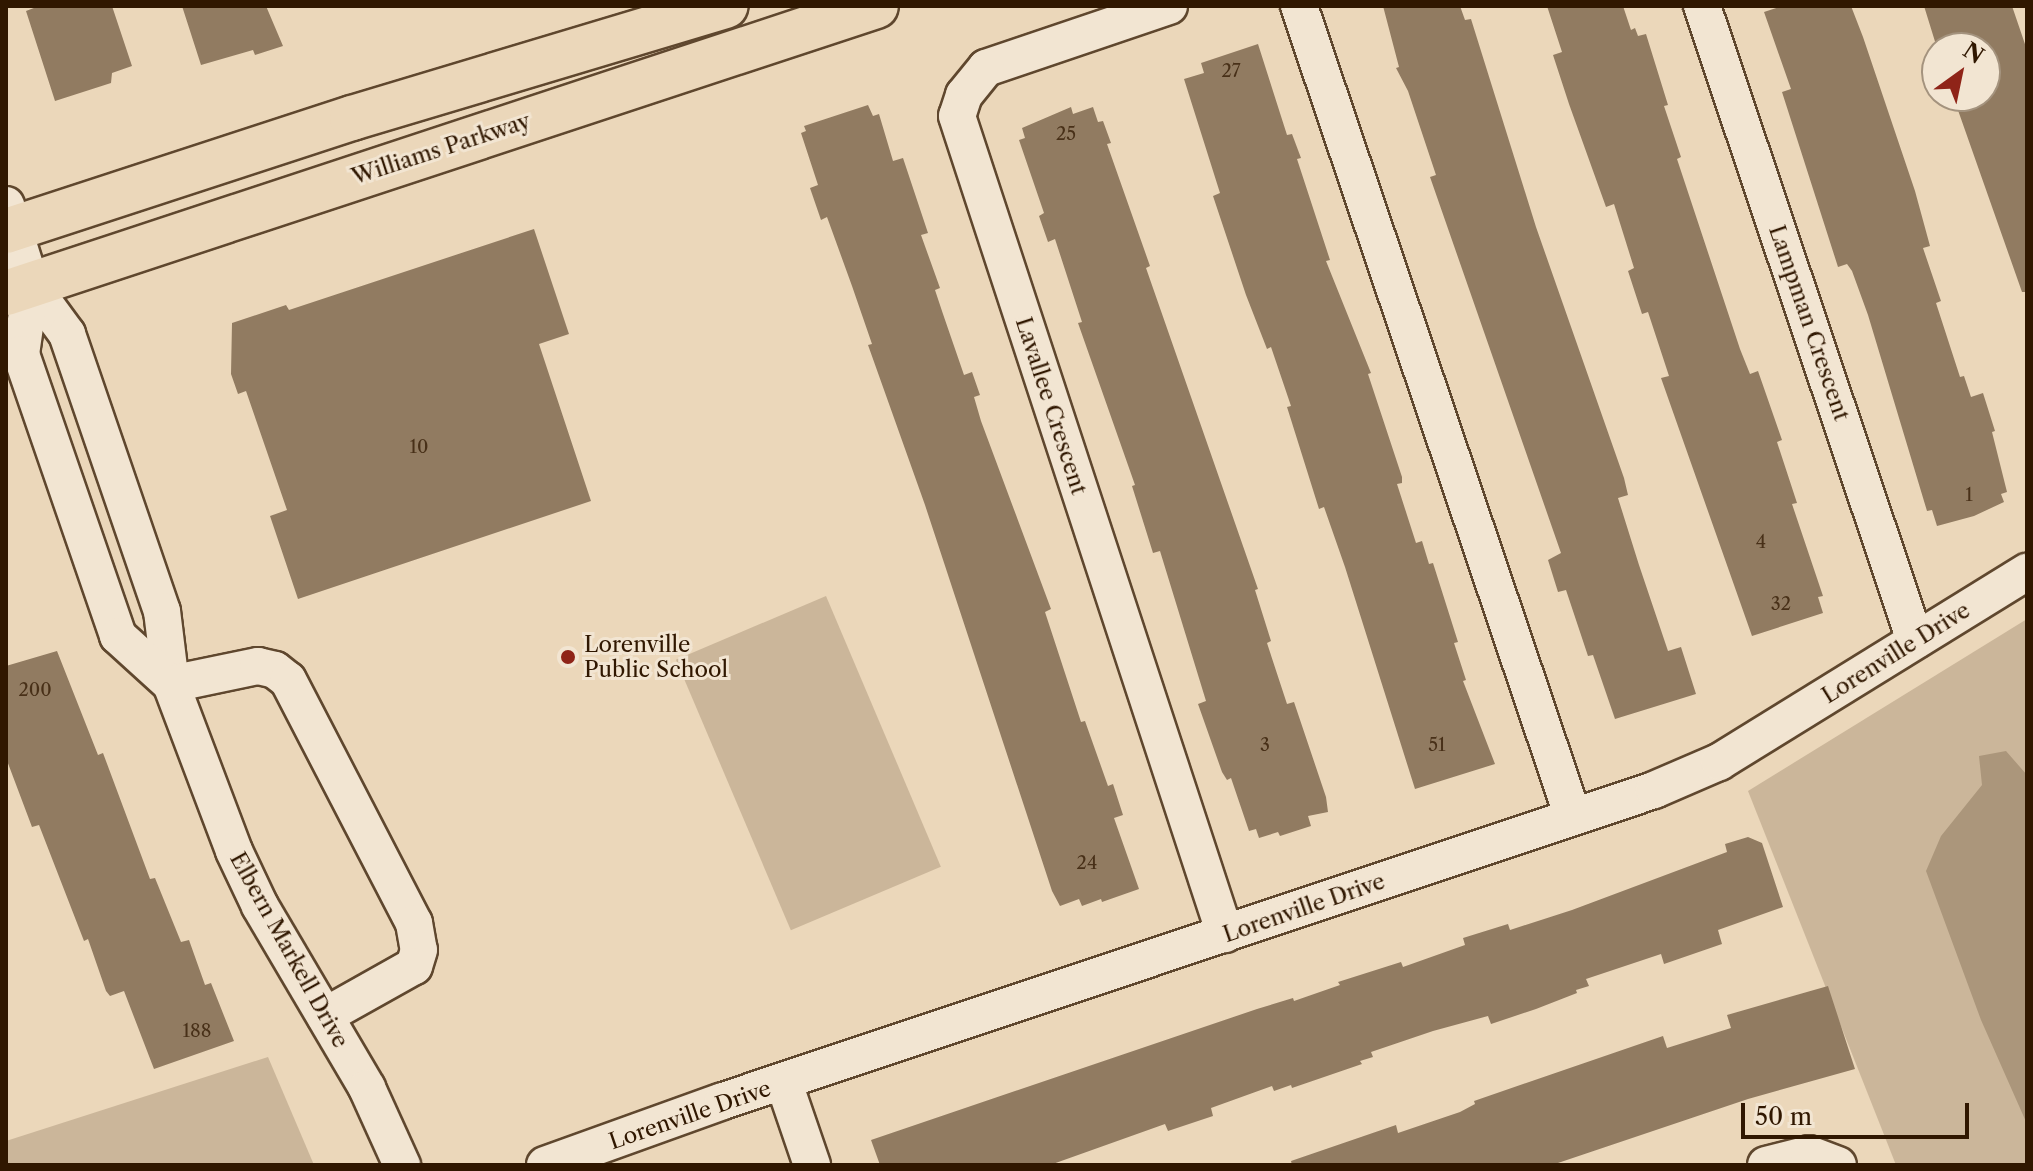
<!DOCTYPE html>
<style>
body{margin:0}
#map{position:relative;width:2033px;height:1171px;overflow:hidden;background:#ebd7ba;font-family:"Libre Caslon Text",serif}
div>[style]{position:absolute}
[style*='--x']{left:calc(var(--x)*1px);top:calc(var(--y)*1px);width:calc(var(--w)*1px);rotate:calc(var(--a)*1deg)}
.green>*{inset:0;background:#cbb69a;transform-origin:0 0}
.water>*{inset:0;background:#ab967b}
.building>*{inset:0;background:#917b61}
.roads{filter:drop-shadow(2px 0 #5f472e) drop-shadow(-2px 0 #5f472e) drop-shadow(0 2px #5f472e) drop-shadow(0 -2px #5f472e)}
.minor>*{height:36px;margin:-18px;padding:0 18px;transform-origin:18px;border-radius:18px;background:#f2e5d2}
.major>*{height:44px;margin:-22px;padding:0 22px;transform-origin:22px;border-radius:22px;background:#ebd7ba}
.dots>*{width:22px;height:22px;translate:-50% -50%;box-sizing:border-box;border:4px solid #f2e5d2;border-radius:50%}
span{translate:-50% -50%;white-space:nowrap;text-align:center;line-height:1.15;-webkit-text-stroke:6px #f2e5d2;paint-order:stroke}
.number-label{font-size:18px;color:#483018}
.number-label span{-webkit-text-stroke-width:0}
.street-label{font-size:22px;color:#301700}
.poi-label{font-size:22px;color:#301700}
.left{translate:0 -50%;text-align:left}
.frame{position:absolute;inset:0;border:8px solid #301700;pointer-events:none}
.north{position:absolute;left:1921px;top:32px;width:80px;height:80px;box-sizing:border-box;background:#f2e5d2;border:2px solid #a4937e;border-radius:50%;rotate:33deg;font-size:22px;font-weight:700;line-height:32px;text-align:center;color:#301700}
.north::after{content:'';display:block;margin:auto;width:28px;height:36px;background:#8f2418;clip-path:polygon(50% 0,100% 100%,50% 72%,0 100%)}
.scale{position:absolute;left:1741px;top:1103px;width:228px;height:36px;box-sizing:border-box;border:4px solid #301700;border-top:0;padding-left:10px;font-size:24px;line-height:28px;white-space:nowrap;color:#301700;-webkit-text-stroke:6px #f2e5d2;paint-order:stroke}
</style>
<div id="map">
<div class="green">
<i style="left:826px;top:596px;width:294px;height:163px;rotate:67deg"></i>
<i style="clip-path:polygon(2027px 619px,2027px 1165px,1896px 1165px,1748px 791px)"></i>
<i style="clip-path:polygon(268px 1057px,314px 1165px,6px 1165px,6px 1141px)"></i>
</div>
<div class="water">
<i style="clip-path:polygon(2006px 751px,2027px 775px,2027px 1124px,1981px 1020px,1926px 871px,1941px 836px,1982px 785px,1979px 756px)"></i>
</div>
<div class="building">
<i style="clip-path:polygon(39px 6px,112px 6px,132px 66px,112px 73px,111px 83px,55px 101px,26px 11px)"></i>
<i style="clip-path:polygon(182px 6px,266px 6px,283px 46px,255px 55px,253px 50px,201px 65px)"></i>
<i style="clip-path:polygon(1383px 6px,1460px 6px,1465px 20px,1471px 19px,1536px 227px,1624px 478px,1628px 495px,1618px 498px,1639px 565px,1668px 651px,1681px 647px,1696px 694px,1615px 719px,1593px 655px,1588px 656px,1566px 590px,1558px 592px,1548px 560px,1561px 553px,1430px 177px,1436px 175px,1408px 91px,1396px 68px,1399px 67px)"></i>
<i style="clip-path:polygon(1547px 6px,1623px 6px,1631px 30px,1635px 28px,1638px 36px,1646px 34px,1668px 105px,1664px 106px,1681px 157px,1677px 159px,1740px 349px,1750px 374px,1758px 371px,1782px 440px,1777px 442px,1797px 503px,1792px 504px,1823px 596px,1818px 597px,1823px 613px,1752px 636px,1661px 378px,1669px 376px,1648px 312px,1642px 314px,1628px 271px,1634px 268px,1614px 204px,1606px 207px,1569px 104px,1553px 55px,1562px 52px)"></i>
<i style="clip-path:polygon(1782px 6px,1851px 6px,1863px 37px,1915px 191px,1930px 246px,1923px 248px,1941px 301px,1936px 303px,1960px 377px,1964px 376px,1971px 397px,1983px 393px,1995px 431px,1992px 432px,2007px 492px,2001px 494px,2004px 502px,1974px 516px,1937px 526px,1932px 510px,1927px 511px,1868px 315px,1852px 271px,1847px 264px,1838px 267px,1782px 92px,1791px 89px,1764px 12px)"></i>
<i style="clip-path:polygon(1924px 6px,2012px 6px,2027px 50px,2027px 292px,2022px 292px,1953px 96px,1985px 96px,1985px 48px,1937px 48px)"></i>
<i style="clip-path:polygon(1258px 44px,1287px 135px,1292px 134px,1301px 158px,1297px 159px,1330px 260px,1326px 261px,1371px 373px,1368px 374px,1402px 477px,1402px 483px,1397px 484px,1416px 543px,1422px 541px,1429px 564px,1433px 563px,1458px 642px,1454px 643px,1466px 680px,1463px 681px,1495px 764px,1415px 789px,1345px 567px,1324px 507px,1319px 509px,1287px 407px,1291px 406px,1271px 347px,1267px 349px,1246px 295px,1213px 196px,1220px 193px,1184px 79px,1204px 73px,1201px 63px)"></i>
<i style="clip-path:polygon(868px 105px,873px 116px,879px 114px,893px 161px,903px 158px,928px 233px,921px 235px,940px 288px,935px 290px,943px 314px,964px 375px,972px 372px,980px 395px,974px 397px,981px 421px,1051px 609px,1045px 612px,1081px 722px,1085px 721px,1108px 786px,1113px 784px,1123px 815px,1114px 818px,1139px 889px,1102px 902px,1101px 899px,1082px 906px,1079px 899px,1060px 906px,1052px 891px,925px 505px,868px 345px,872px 344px,852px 286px,827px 217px,821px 220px,810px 188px,818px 185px,801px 133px,806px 131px,804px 126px)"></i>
<i style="clip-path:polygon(1071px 107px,1073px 114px,1093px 107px,1098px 122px,1103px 121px,1111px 143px,1107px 144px,1150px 266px,1146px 268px,1258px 589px,1255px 590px,1271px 641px,1267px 643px,1287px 704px,1294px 702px,1326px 797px,1328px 812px,1308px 816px,1311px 826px,1280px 836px,1278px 832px,1259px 838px,1256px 829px,1249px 831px,1231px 778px,1227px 780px,1222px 772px,1198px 704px,1206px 701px,1160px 551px,1153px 553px,1132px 486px,1135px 485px,1078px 323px,1082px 322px,1055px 239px,1048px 242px,1039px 216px,1044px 213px,1019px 140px,1025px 138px,1022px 128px)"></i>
<i style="clip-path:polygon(534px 229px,569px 334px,539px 344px,591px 501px,298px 599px,270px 516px,287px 510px,246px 391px,238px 394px,231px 374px,232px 323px,286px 305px,289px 310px)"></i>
<i style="clip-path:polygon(57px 651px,98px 755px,103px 753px,150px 879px,155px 878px,181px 942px,189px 940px,205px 985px,211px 983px,234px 1041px,154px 1069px,124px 991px,110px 996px,106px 991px,88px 939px,84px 941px,39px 825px,32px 827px,6px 758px,6px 666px)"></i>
<i style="clip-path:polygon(1748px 837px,1762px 843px,1783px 907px,1718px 930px,1722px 944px,1664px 964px,1661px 954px,1586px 979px,1589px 986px,1576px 990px,1577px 993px,1536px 1009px,1491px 1024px,1488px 1016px,1433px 1031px,1371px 1052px,1373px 1057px,1360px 1061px,1362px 1064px,1292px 1088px,1291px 1085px,1274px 1091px,1272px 1086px,1211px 1108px,1213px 1116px,1168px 1131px,1165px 1124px,1050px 1165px,880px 1165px,871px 1140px,1257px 1009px,1293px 998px,1294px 1001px,1340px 985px,1338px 982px,1401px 962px,1403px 967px,1465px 945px,1463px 938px,1508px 924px,1510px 930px,1572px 910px,1727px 852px,1725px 844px)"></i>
<i style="clip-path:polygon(1828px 986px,1855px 1069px,1748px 1099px,1552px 1165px,1292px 1165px,1291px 1161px,1396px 1125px,1398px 1133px,1460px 1112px,1475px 1104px,1474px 1101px,1663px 1036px,1667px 1048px,1731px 1028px,1727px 1015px)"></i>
</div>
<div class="roads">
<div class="minor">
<i style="--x:1169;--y:6;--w:193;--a:161.3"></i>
<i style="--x:986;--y:68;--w:35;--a:129"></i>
<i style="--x:964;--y:95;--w:22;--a:108"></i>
<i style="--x:957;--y:116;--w:861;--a:71.86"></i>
<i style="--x:1299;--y:6;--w:856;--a:71.33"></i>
<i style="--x:1702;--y:6;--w:669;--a:71.43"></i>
<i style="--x:6;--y:205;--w:84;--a:72.6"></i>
<i style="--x:31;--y:285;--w:61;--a:53.7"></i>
<i style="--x:67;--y:334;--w:293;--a:71.1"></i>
<i style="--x:162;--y:611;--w:74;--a:83"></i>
<i style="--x:171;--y:684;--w:178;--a:69.3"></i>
<i style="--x:234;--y:851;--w:61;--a:64.7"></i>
<i style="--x:260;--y:906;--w:211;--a:59.5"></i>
<i style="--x:367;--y:1088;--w:85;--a:65.6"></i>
<i style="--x:31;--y:285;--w:70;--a:98.2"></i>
<i style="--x:21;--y:354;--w:298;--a:71"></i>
<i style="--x:118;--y:636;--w:72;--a:42.2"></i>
<i style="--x:171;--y:684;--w:89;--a:-11.7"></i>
<i style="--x:258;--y:666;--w:17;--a:13"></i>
<i style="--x:275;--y:670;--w:16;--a:38"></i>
<i style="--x:288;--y:680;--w:274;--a:62.6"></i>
<i style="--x:414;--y:923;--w:27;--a:80"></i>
<i style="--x:419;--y:950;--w:17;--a:107"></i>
<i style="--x:414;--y:966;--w:102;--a:150.7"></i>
<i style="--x:784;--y:1083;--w:87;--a:71.1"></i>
<i style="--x:545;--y:1165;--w:189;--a:-19.8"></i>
<i style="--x:723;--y:1101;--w:982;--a:-18.47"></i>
<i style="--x:1654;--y:790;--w:71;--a:-23.3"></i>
<i style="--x:1719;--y:762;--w:362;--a:-31.7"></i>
<i style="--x:1766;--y:1165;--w:44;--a:-14.3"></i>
<i style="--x:1809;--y:1154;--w:31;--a:21"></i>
</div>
<div class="major">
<i style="--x:6;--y:231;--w:364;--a:-18.1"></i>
<i style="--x:352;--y:118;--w:390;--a:-16.7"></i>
<i style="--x:6;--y:293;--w:916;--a:-18.26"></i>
</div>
</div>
<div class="dots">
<i style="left:568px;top:657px;background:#8f2418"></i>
</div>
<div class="number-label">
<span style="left:1231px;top:71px">27</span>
<span style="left:1066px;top:134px">25</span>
<span style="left:419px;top:447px">10</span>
<span style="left:1969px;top:495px">1</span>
<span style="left:1761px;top:542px">4</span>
<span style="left:1781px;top:604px">32</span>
<span style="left:35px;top:690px">200</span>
<span style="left:1265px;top:745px">3</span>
<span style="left:1437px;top:745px">51</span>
<span style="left:1087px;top:863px">24</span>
<span style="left:197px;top:1031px">188</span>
</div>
<div class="street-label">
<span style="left:441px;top:149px;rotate:-18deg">Williams Parkway</span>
<span style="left:1809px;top:323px;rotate:71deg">Lampman Crescent</span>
<span style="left:1051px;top:406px;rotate:72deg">Lavallee Crescent</span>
<span style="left:1896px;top:653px;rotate:-32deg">Lorenville Drive</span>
<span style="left:1304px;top:908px;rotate:-19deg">Lorenville Drive</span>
<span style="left:289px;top:950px;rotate:61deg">Elbern Markell Drive</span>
<span style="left:690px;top:1115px;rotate:-19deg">Lorenville Drive</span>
</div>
<div class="poi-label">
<span class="left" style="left:584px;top:657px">Lorenville<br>Public School</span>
</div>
<div class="frame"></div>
<div class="north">N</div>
<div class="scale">50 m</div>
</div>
